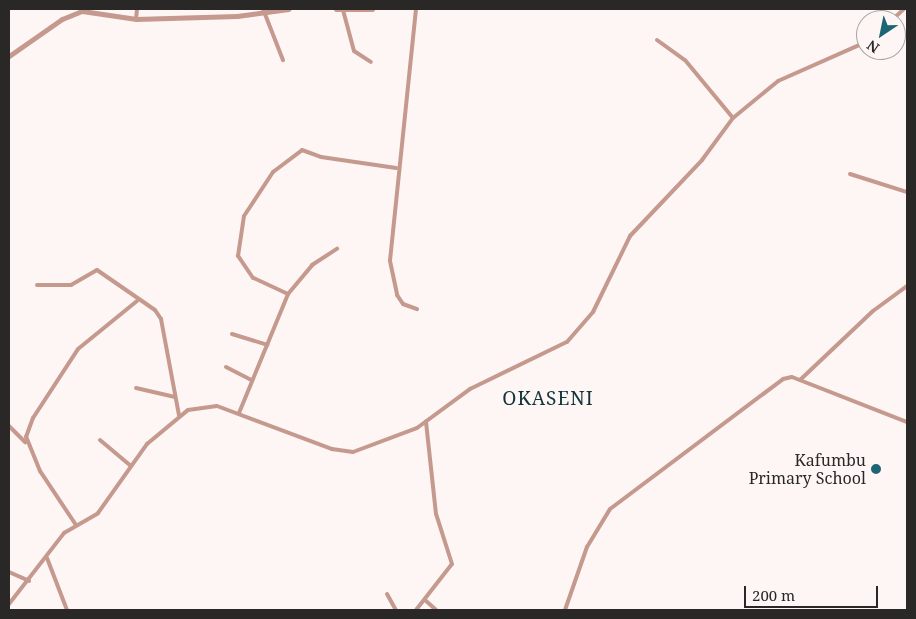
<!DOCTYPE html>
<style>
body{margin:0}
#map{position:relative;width:916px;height:619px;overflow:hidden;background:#fdf6f4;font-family:"Noto Serif",serif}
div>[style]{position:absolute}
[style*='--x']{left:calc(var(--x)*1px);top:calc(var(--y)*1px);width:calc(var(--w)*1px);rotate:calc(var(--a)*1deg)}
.minor>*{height:4px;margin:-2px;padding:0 2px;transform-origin:2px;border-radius:2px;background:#c5998d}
.tertiary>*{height:5px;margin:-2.5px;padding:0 2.5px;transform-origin:2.5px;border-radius:2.5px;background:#c5998d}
.dots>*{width:14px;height:14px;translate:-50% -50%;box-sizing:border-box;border:2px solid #fdf6f4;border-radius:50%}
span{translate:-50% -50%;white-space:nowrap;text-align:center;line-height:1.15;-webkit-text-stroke:4.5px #fdf6f4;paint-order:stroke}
.poi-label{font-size:16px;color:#2a2827}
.right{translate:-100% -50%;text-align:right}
.quarter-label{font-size:19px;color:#13343b;letter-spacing:1px}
.frame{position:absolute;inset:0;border:10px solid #2a2827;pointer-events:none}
.north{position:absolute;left:856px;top:10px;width:50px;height:50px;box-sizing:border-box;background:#fdf6f4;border:1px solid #a9a4a2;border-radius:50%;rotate:214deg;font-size:14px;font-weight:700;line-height:20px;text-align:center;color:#2a2827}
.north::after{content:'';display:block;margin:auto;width:18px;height:22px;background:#1d6474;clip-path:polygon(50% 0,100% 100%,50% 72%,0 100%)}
.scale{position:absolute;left:744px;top:586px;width:134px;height:22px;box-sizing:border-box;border:2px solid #2a2827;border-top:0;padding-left:6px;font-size:15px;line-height:18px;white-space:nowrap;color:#2a2827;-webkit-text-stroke:4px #fdf6f4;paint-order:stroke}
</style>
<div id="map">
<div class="minor">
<i style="--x:263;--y:9;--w:55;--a:68.6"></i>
<i style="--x:416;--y:9;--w:253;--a:95.9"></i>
<i style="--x:390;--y:261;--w:35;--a:78"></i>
<i style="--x:397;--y:295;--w:11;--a:56"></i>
<i style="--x:403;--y:304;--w:15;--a:20"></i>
<i style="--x:343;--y:10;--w:42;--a:75"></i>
<i style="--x:354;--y:51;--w:20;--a:33"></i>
<i style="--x:136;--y:19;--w:10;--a:-84"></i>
<i style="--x:892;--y:20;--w:16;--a:-43"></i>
<i style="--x:657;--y:40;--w:34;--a:36"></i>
<i style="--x:685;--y:60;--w:75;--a:50.4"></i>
<i style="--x:850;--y:174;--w:60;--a:17.5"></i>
<i style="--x:37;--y:285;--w:34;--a:0"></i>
<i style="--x:71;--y:285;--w:30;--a:-30"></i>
<i style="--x:97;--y:270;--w:70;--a:34.6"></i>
<i style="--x:155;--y:310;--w:11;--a:56"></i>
<i style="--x:161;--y:319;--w:98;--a:79.4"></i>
<i style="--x:288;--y:294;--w:38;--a:-155"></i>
<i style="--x:253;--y:278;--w:27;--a:-124"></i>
<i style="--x:238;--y:256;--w:40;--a:-81.5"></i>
<i style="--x:244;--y:216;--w:53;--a:-56.6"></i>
<i style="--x:273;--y:172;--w:36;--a:-37"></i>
<i style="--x:302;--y:150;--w:20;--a:20"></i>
<i style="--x:321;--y:157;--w:76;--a:8.3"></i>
<i style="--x:232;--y:334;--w:37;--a:17"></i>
<i style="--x:226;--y:367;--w:29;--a:27"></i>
<i style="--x:800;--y:380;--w:100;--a:-43.4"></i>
<i style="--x:873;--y:311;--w:42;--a:-36.3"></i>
<i style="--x:136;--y:388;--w:40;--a:13"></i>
<i style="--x:239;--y:413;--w:129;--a:-67.6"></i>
<i style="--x:288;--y:294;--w:38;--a:-50"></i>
<i style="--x:312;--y:265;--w:30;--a:-33"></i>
<i style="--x:9;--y:426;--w:23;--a:45"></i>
<i style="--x:100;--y:440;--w:40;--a:40"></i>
<i style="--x:76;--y:525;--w:65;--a:-123.7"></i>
<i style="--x:40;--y:471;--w:37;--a:-112"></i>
<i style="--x:26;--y:437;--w:20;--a:-70"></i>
<i style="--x:33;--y:418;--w:82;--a:-56.9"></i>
<i style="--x:78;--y:349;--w:76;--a:-39.1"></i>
<i style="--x:47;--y:558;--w:56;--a:69"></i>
<i style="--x:9;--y:572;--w:22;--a:24"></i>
<i style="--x:387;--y:594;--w:18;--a:61"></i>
<i style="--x:425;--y:600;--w:15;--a:42"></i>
<i style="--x:9;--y:604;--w:90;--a:-52.2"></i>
<i style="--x:64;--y:533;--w:39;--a:-30"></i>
<i style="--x:98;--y:513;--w:85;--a:-54.6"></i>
<i style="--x:147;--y:444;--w:53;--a:-39.7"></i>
<i style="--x:188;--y:410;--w:29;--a:-8"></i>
<i style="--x:217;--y:406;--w:123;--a:20.5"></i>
<i style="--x:332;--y:449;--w:21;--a:8"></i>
<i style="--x:353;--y:452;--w:68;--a:-20.6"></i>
<i style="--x:417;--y:428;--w:66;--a:-36.3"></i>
<i style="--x:470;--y:389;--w:108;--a:-25.9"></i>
<i style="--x:567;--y:342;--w:40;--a:-49"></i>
<i style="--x:593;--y:312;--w:85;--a:-64"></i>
<i style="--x:630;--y:236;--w:105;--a:-46.5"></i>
<i style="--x:702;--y:160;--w:52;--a:-53.6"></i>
<i style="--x:733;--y:118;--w:58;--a:-39.4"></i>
<i style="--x:778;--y:81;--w:96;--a:-23.9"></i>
<i style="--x:416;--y:610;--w:58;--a:-52"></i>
<i style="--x:452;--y:564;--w:52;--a:-107.7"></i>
<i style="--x:436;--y:514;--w:93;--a:-96.2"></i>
<i style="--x:565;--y:610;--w:67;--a:-70.8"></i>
<i style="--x:587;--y:547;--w:44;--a:-58.8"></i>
<i style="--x:610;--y:509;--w:216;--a:-36.9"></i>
<i style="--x:783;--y:379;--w:9;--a:-13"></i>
<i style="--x:792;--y:377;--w:123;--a:21.4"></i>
</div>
<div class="tertiary">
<i style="--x:336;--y:9;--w:36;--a:0"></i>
<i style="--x:9;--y:56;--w:65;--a:-34.9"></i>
<i style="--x:62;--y:19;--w:22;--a:-22"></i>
<i style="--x:82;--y:11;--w:55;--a:8.4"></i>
<i style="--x:136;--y:19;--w:101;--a:-1.7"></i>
<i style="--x:237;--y:16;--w:52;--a:-7.7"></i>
</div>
<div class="dots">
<i style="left:876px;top:469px;background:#1d6474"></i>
</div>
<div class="poi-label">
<span class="right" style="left:866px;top:469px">Kafumbu<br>Primary School</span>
</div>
<div class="quarter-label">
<span style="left:548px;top:399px">OKASENI</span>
</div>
<div class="frame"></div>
<div class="north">N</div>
<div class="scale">200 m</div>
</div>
